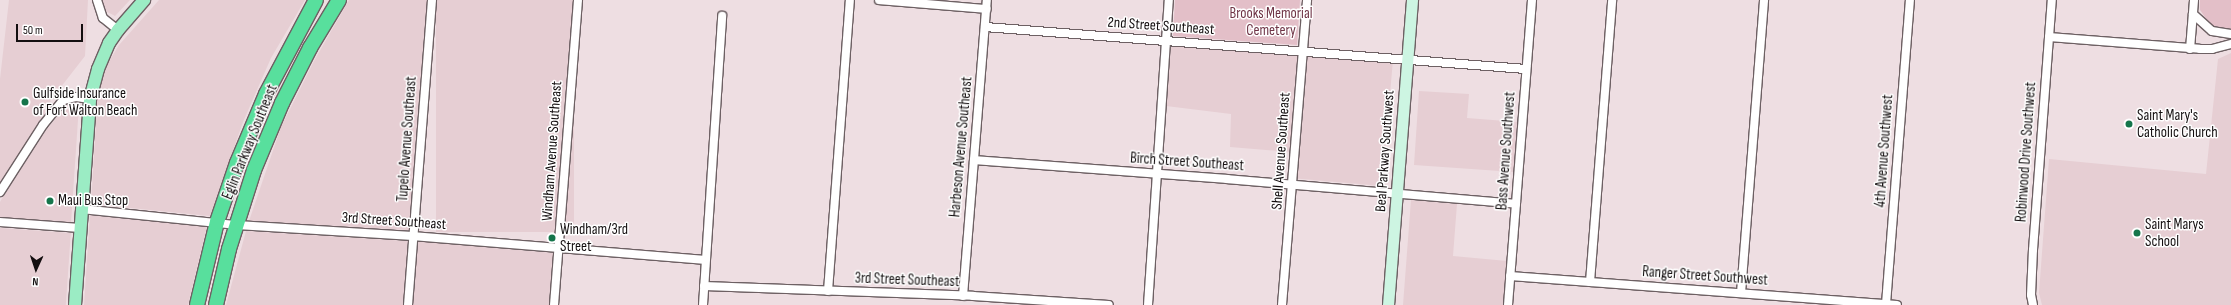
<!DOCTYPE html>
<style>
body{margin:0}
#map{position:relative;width:2231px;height:305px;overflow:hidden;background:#eedee2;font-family:"Sofia Sans Condensed",sans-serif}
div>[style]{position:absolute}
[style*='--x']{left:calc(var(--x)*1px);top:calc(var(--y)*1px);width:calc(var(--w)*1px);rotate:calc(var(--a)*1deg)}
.built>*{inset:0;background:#e6ced3;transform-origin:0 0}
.green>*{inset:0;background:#e3bfc8}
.roads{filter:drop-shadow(1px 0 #6d6063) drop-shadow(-1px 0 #6d6063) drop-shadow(0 1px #6d6063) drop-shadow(0 -1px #6d6063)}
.street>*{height:8px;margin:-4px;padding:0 4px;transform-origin:4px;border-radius:4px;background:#fff}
.secondary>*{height:11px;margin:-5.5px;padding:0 5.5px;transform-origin:5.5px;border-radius:5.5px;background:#cdf5e2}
.primary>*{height:12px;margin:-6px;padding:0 6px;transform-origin:6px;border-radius:6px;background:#9becc4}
.highway>*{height:14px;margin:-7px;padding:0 7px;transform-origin:7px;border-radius:7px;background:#58df9d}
.dots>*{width:11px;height:11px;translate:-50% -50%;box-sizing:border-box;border:2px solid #fff;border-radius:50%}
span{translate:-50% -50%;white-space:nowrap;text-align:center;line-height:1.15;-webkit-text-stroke:3px #fff;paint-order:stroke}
.park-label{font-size:15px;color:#6f3446}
.street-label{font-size:15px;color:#130e0f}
.poi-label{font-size:15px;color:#130e0f}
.left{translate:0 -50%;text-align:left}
.north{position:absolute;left:16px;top:249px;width:40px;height:40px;-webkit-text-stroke:3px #fff;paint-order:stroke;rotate:183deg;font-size:11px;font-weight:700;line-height:16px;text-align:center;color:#130e0f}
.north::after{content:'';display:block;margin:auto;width:14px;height:18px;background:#130e0f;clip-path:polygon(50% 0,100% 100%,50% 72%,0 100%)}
.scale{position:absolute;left:16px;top:24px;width:67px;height:18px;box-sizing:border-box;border:2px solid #130e0f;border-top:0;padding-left:5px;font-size:12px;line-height:14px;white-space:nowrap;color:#130e0f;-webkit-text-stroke:3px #fff;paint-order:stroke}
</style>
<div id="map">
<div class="built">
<i style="clip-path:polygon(9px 0,88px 0,85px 56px,50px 101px,54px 104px,0 184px,0 79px)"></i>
<i style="clip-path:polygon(102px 0,130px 0,115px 16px,104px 10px)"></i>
<i style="clip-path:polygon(159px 0,305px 0,271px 58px,243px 122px,210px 216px,91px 204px,98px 91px,107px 65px,119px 45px)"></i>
<i style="clip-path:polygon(349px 0,427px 0,409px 230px,249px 221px,281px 127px,314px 61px)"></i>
<i style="left:436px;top:0;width:138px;height:232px"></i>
<i style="clip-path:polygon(1170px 46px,1298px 55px,1291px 152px,1230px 147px,1231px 114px,1166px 106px)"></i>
<i style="clip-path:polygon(2231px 53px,2231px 305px,2042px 305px,2039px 293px,2049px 159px,2206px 174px,2218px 59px)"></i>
<i style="left:1307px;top:56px;width:86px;height:123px;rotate:5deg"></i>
<i style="clip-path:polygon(1419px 91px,1469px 94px,1467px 118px,1518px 122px,1514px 172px,1414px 165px)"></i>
<i style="clip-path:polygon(67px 105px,79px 105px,71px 223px,0 217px,0 202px,4px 195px,47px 129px)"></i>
<i style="clip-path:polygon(1411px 200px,1457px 204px,1453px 256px,1507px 261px,1503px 305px,1403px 305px)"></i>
<i style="clip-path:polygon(90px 215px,207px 226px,188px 305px,84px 305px)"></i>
<i style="left:0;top:228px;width:71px;height:77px;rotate:4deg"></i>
<i style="clip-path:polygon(246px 231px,408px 241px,403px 305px,226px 305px)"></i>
<i style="clip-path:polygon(417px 241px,554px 253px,550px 305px,413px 305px)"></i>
</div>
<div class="green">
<i style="clip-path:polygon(1175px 0,1300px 0,1297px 45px,1173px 36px)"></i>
<i style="clip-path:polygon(2200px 0,2231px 0,2231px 31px,2212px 27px,2200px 10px)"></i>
</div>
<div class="roads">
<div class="street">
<i style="--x:97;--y:0;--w:19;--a:72"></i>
<i style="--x:103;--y:18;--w:19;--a:39"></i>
<i style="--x:879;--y:0;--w:108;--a:4.8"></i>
<i style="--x:2193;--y:14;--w:25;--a:42"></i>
<i style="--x:2212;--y:31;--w:19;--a:9"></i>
<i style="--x:985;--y:27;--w:543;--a:4.44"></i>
<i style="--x:2049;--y:37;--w:151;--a:4.5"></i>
<i style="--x:2200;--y:49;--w:12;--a:0"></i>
<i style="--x:2212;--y:49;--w:20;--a:-15"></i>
<i style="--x:2190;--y:49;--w:49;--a:-85.3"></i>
<i style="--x:974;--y:160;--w:254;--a:4.3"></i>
<i style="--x:1227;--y:179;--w:290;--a:4.9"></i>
<i style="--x:0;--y:192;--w:80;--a:-57.3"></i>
<i style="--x:43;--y:125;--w:32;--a:-51"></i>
<i style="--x:63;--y:100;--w:13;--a:-13"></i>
<i style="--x:76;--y:97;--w:14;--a:8"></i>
<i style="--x:81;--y:209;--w:157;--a:5.9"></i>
<i style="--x:237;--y:225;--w:176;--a:3.6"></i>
<i style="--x:413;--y:236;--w:293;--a:4.7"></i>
<i style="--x:0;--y:222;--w:80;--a:4.3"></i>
<i style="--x:1510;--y:276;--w:388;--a:4.3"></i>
<i style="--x:1590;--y:282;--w:283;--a:-85.5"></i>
<i style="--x:704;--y:286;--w:269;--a:2.1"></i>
<i style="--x:973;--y:296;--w:136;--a:3.8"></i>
<i style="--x:828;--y:291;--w:292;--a:-85.7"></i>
<i style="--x:1741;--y:293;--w:294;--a:-85.5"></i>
<i style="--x:963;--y:296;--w:297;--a:-85.4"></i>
<i style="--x:1886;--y:304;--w:305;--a:-85.5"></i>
<i style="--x:408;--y:305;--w:306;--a:-85.5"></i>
<i style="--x:554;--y:305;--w:306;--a:-85.5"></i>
<i style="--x:703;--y:305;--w:290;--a:-86.2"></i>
<i style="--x:1148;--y:305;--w:306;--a:-86.1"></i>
<i style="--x:1282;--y:305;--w:306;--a:-85.3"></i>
<i style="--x:1508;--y:305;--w:306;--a:-85.5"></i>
<i style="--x:2033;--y:305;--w:10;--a:-101"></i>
<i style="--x:2031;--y:295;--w:45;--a:-87.5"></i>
<i style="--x:2033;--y:250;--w:251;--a:-85.7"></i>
</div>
<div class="secondary">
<i style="--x:1388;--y:305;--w:306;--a:-85.5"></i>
</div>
<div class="primary">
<i style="--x:75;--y:305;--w:207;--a:-85.8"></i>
<i style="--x:90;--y:99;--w:31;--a:-75"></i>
<i style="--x:98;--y:69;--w:28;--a:-67"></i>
<i style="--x:109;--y:43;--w:16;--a:-55"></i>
<i style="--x:118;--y:30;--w:40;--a:-49"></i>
</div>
<div class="highway">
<i style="--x:197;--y:305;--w:85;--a:-76.5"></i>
<i style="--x:217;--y:222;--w:62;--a:-71.3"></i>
<i style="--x:237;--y:163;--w:75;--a:-67.2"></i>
<i style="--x:266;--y:94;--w:106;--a:-62"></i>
<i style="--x:216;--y:305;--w:57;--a:-76.9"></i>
<i style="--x:229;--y:249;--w:83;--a:-72.4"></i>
<i style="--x:254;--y:170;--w:73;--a:-67.3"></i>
<i style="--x:282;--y:103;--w:62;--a:-63"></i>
<i style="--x:310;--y:48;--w:56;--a:-58.9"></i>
</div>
</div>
<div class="dots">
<i style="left:25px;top:102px;background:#15754b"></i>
<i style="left:2129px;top:124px;background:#15754b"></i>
<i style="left:50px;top:201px;background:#15754b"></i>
<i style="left:2137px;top:233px;background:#15754b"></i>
<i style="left:552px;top:238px;background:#15754b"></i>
</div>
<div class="park-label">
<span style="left:1271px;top:22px">Brooks Memorial<br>Cemetery</span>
</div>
<div class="street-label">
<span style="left:1161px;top:26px;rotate:4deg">2nd Street Southeast</span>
<span style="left:407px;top:139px;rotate:-86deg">Tupelo Avenue Southeast</span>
<span style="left:250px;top:142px;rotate:-68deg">Eglin Parkway Southeast</span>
<span style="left:961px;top:147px;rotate:-85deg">Harbeson Avenue Southeast</span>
<span style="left:552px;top:151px;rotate:-86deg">Windham Avenue Southeast</span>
<span style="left:1281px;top:151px;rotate:-86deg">Shell Avenue Southeast</span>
<span style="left:1385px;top:151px;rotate:-86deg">Beal Parkway Southwest</span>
<span style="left:1506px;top:151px;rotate:-86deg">Bass Avenue Southwest</span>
<span style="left:1884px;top:151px;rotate:-86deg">4th Avenue Southwest</span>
<span style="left:2026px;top:152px;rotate:-86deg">Robinwood Drive Southwest</span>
<span style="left:1187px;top:162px;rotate:4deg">Birch Street Southeast</span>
<span style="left:394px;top:221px;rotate:4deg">3rd Street Southeast</span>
<span style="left:1705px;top:276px;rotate:4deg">Ranger Street Southwest</span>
<span style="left:907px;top:280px;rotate:2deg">3rd Street Southeast</span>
</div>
<div class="poi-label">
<span class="left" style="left:33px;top:102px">Gulfside Insurance<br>of Fort Walton Beach</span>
<span class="left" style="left:2137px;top:124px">Saint Mary's<br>Catholic Church</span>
<span class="left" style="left:58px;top:201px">Maui Bus Stop</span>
<span class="left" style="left:2145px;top:233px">Saint Marys<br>School</span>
<span class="left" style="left:560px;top:238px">Windham/3rd<br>Street</span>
</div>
<div class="north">N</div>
<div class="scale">50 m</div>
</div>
